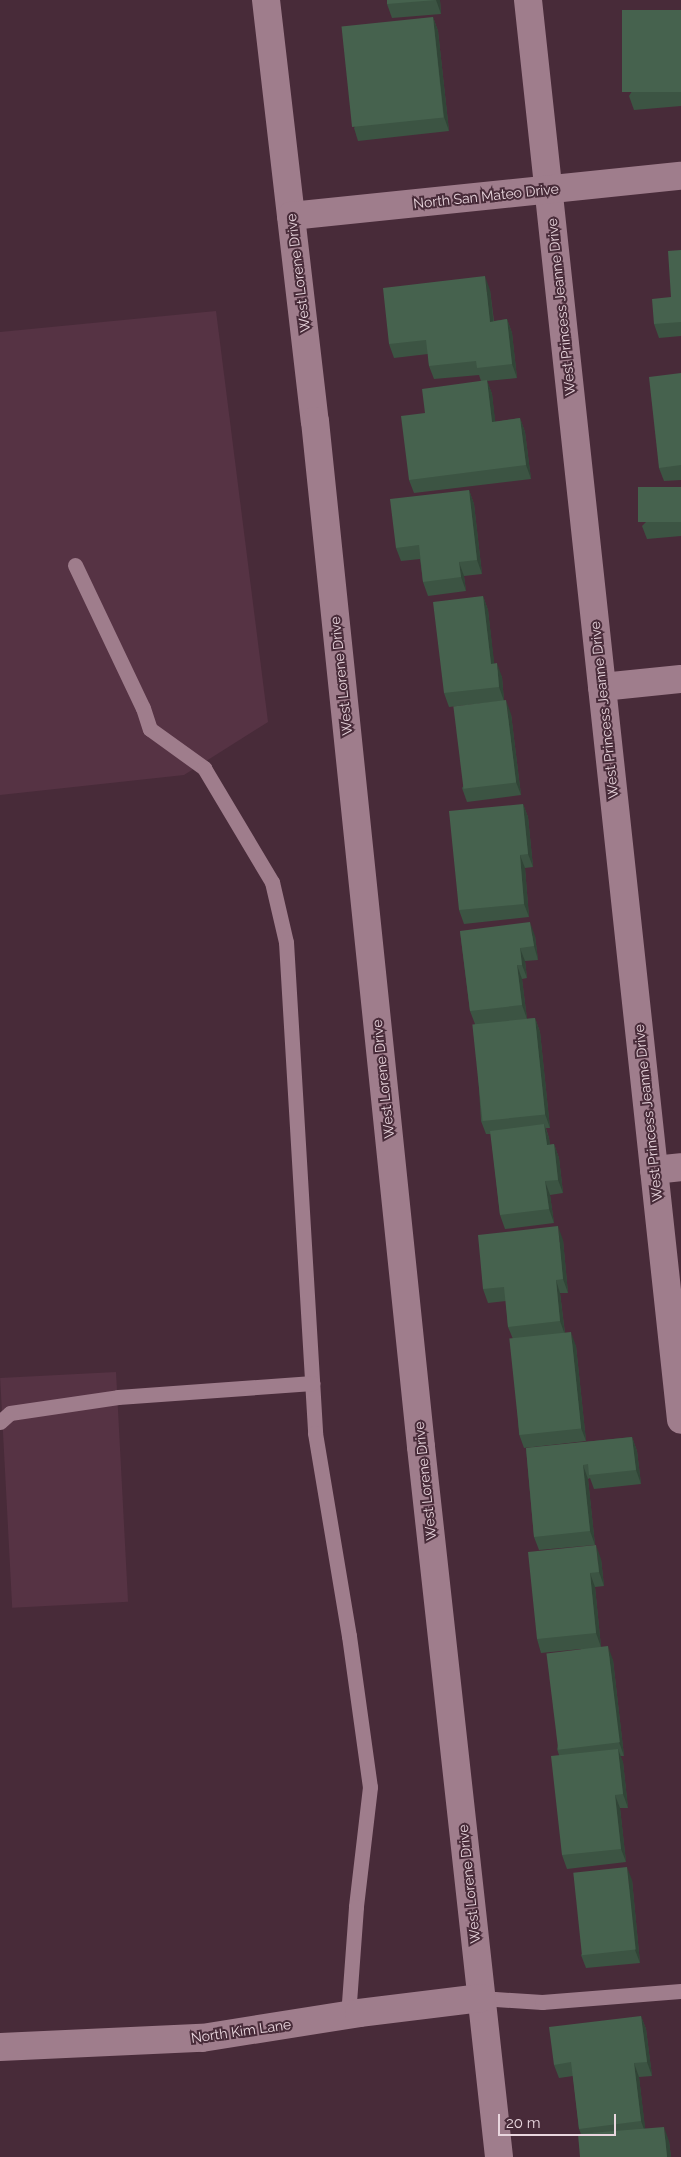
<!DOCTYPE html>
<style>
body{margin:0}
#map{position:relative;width:681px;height:2157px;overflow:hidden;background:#482b39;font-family:Raleway,sans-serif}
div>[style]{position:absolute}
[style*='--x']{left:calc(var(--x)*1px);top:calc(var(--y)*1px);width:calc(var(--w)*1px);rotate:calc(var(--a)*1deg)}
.built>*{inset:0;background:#563344;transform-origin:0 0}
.service>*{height:15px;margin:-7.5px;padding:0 7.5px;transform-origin:7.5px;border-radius:7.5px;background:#9f7d8c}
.minor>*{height:28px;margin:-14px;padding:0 14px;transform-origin:14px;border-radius:14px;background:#9f7d8c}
.wall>*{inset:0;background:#3c5443}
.shaded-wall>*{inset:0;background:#314537}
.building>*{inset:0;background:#46624e;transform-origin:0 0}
span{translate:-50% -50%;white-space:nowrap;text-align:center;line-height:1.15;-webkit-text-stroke:4px #482b39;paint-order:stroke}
.street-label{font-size:14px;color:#e9d6de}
.scale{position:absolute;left:498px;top:2114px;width:118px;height:22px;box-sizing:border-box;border:2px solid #e9d6de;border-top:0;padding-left:6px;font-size:15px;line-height:18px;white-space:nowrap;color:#e9d6de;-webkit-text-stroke:4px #482b39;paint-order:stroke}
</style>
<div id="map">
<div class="built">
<i style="clip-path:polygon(216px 311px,268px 722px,184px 775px,0 795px,0 332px)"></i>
<i style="left:116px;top:1372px;width:230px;height:116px;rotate:87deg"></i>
</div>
<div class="service">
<i style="--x:75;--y:565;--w:158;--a:64.6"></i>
<i style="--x:143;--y:708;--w:22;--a:72"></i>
<i style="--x:150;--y:729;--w:67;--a:35.8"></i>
<i style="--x:204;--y:768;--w:133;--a:59.2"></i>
<i style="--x:272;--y:882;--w:62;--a:76.9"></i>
<i style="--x:286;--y:942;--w:492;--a:86.6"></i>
<i style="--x:315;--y:1433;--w:206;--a:80.5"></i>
<i style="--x:349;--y:1636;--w:152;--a:82.1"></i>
<i style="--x:370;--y:1787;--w:121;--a:96.7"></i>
<i style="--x:356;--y:1907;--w:108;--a:94.2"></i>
<i style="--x:0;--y:1422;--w:13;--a:-42"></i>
<i style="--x:10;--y:1413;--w:109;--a:-8.4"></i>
<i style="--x:118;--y:1397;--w:195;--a:-4.1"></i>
<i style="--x:481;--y:1998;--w:61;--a:3.8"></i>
<i style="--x:542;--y:2002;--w:139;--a:-4.5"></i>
</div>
<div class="minor">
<i style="--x:266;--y:0;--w:424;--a:83.4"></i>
<i style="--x:315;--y:421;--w:1031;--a:84.1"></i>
<i style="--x:421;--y:1447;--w:714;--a:83.73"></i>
<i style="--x:528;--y:0;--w:1428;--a:83.85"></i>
<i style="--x:291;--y:216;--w:392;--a:-5.9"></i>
<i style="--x:602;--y:687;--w:79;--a:-5.8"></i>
<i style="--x:654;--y:1170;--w:27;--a:-6"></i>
<i style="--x:0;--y:2047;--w:202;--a:-2.6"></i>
<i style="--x:202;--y:2038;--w:159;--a:-9"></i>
<i style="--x:359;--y:2013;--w:123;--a:-7"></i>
</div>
<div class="wall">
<i style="clip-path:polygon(387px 0,440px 0,441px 14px,392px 18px,387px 4px)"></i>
<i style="clip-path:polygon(681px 10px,681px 106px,634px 110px,629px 96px)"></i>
<i style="clip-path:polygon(433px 17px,438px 31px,449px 131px,358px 141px,354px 128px)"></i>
<i style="clip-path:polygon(681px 250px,681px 336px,659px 338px,654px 324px,671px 297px)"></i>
<i style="clip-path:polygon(490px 290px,494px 321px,507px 319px,512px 333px,517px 378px,487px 381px,492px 394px,495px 422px,520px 418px,525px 432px,531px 479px,414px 493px,409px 480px,425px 413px,481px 381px,479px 375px,434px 379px,429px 366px,428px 354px,394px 358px,389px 344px)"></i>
<i style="clip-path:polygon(681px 373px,681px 480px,664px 481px,659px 468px)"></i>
<i style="clip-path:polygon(681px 487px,681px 536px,647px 539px,642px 526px)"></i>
<i style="clip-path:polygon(469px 490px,474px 504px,482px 574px,464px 576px,466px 591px,428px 596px,423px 582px,420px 559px,401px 561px,396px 548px)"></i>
<i style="clip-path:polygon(483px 596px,488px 610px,494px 664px,502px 677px,504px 701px,449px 707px,444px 693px)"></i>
<i style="clip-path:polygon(511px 714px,521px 795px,467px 802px,462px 788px)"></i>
<i style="clip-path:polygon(523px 804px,528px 817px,533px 867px,525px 868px,529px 917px,464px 924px,459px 910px)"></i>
<i style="clip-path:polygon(460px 931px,535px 936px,538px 960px,525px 961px,527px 978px,522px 979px,527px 1019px,506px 1021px,535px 1018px,540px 1032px,550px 1128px,546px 1128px,549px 1138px,550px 1145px,554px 1144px,559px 1158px,563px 1193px,550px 1195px,554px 1223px,505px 1229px,500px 1215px,491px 1134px,486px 1134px,481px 1121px,475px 1024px,470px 1011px)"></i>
<i style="clip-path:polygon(563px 1240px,568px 1293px,560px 1293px,565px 1333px,576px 1346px,586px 1441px,524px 1448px,519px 1434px,513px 1339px,508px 1327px,506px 1301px,488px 1303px,483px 1289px)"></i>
<i style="clip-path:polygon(632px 1437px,637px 1451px,641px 1484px,594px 1489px,590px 1478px,588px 1479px,595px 1545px,539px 1550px,534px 1537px,526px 1448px)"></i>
<i style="clip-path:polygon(601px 1559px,604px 1586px,595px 1587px,601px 1647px,613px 1660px,624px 1756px,620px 1756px,623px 1762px,628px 1808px,620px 1808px,626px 1862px,567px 1869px,562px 1855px,559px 1755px,557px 1749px,581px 1649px,541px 1653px,537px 1639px)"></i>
<i style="clip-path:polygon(632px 1880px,640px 1963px,586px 1968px,581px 1955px)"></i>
<i style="clip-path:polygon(641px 2016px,646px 2029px,652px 2076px,639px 2077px,645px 2129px,669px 2141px,671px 2157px,580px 2157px,581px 2134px,579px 2129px,573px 2076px,559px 2078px,554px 2065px)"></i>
</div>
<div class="shaded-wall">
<i style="clip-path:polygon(436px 0,440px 0,441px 14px)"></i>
<i style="clip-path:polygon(433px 17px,438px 31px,449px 131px,444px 117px)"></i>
<i style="clip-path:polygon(485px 276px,490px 290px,495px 335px,490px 322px)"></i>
<i style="clip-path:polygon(507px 319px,512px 333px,517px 378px,512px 364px)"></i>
<i style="clip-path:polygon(487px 380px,492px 394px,497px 436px,492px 422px)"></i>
<i style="clip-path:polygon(520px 418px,525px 432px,531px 479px,526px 465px)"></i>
<i style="clip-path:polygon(469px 490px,474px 504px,482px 574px,477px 560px)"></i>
<i style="clip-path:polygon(459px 562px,464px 576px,466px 591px,461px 577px)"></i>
<i style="clip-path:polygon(483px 596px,488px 610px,496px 678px,491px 664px)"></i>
<i style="clip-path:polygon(497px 663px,502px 677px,504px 701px,499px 687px)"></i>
<i style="clip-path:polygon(506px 700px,511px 714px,521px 795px,516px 782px)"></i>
<i style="clip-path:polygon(523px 804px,528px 817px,533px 867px,528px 854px)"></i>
<i style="clip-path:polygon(520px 855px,525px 868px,529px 917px,524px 904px)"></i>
<i style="clip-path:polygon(530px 922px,535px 936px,538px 960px,534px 946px)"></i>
<i style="clip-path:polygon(520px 948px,525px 961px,527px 978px,522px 965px)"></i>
<i style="clip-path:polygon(517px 965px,522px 979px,527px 1019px,522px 1005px)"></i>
<i style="clip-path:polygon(535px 1018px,540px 1032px,550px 1128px,545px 1114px)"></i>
<i style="clip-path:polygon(544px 1124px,549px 1138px,552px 1159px,547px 1145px)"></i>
<i style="clip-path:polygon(554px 1144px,559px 1158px,563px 1193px,558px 1180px)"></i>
<i style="clip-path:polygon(545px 1181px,550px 1195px,554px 1223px,549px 1209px)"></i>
<i style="clip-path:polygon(558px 1226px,563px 1240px,568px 1293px,563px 1279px)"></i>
<i style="clip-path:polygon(556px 1280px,560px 1293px,565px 1335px,560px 1321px)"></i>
<i style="clip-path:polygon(571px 1332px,576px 1346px,586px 1441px,581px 1428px)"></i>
<i style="clip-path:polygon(632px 1437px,637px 1451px,641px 1484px,636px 1470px)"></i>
<i style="clip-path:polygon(583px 1465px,588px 1479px,595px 1545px,590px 1531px)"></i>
<i style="clip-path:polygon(596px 1545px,601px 1559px,604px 1586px,599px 1572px)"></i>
<i style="clip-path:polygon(590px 1573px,595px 1587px,601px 1647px,596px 1633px)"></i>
<i style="clip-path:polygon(608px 1646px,613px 1660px,624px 1756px,619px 1742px)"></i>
<i style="clip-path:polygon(618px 1749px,623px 1762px,628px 1808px,623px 1794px)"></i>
<i style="clip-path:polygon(615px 1795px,620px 1808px,626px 1862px,621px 1849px)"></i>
<i style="clip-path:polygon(627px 1867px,632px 1880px,640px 1963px,635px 1950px)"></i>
<i style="clip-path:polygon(641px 2016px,646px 2029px,652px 2076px,647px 2062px)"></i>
<i style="clip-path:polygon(634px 2063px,639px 2077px,646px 2135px,641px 2121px)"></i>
<i style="clip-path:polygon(664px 2127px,669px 2141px,671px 2157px,667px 2157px)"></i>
</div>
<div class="building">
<i style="clip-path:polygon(387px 0,436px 0,387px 4px)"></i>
<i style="left:681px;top:10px;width:82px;height:59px;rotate:90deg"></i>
<i style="left:433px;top:17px;width:101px;height:92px;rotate:84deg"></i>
<i style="clip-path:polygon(681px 250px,681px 322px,654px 324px,652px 299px,671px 297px,668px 251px)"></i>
<i style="clip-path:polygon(485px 276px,490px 322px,507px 319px,512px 364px,477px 368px,476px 361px,429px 366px,426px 340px,389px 344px,383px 288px)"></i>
<i style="clip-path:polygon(681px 373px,681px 465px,659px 468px,649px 377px)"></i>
<i style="clip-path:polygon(487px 380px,492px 422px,520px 418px,526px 465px,409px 480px,401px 416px,425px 413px,422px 389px)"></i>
<i style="left:681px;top:487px;width:35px;height:43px;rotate:90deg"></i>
<i style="clip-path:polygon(469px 490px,477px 560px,459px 562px,461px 577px,423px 582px,419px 545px,396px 548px,390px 499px)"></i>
<i style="clip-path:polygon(483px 596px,491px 664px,497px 663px,499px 687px,444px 693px,433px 602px)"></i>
<i style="left:506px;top:700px;width:83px;height:53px;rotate:83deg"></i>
<i style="clip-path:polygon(523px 804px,528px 854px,520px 855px,524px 904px,459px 910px,449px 811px)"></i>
<i style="clip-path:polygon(530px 922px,534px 946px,520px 948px,522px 965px,517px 965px,522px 1005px,470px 1011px,460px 931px)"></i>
<i style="left:535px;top:1018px;width:97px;height:63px;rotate:84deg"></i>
<i style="clip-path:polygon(544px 1124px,547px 1145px,554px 1144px,558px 1180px,545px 1181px,549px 1209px,500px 1215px,490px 1131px)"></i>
<i style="clip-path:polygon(558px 1226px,563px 1279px,556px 1280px,560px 1321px,508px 1327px,504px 1287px,483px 1289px,478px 1235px)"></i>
<i style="left:571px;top:1332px;width:97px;height:62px;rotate:84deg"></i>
<i style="clip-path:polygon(632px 1437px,636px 1470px,589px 1475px,588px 1464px,583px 1465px,590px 1531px,534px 1537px,526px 1448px)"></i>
<i style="clip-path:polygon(596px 1545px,599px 1572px,590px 1573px,596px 1633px,537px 1639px,528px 1552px)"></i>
<i style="left:608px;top:1646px;width:97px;height:62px;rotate:83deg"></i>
<i style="clip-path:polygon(618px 1749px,623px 1794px,615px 1795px,621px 1849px,562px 1855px,551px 1756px)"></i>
<i style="left:627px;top:1867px;width:83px;height:54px;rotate:84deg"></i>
<i style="clip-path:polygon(641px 2016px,647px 2062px,634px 2063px,641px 2121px,579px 2129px,571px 2062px,554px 2065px,549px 2027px)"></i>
<i style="clip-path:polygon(664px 2127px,667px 2157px,580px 2157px,578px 2134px)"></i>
</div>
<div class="street-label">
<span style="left:486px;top:196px;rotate:-6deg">North San Mateo Drive</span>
<span style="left:298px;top:273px;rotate:-97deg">West Lorene Drive</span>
<span style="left:561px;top:307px;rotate:-96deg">West Princess Jeanne Drive</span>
<span style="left:341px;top:676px;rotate:-96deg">West Lorene Drive</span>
<span style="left:604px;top:710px;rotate:-96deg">West Princess Jeanne Drive</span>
<span style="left:383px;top:1079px;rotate:-96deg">West Lorene Drive</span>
<span style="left:648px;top:1113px;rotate:-96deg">West Princess Jeanne Drive</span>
<span style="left:425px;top:1481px;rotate:-96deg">West Lorene Drive</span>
<span style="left:469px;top:1884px;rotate:-96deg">West Lorene Drive</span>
<span style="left:241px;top:2031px;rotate:-8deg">North Kim Lane</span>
</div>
<div class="scale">20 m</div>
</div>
